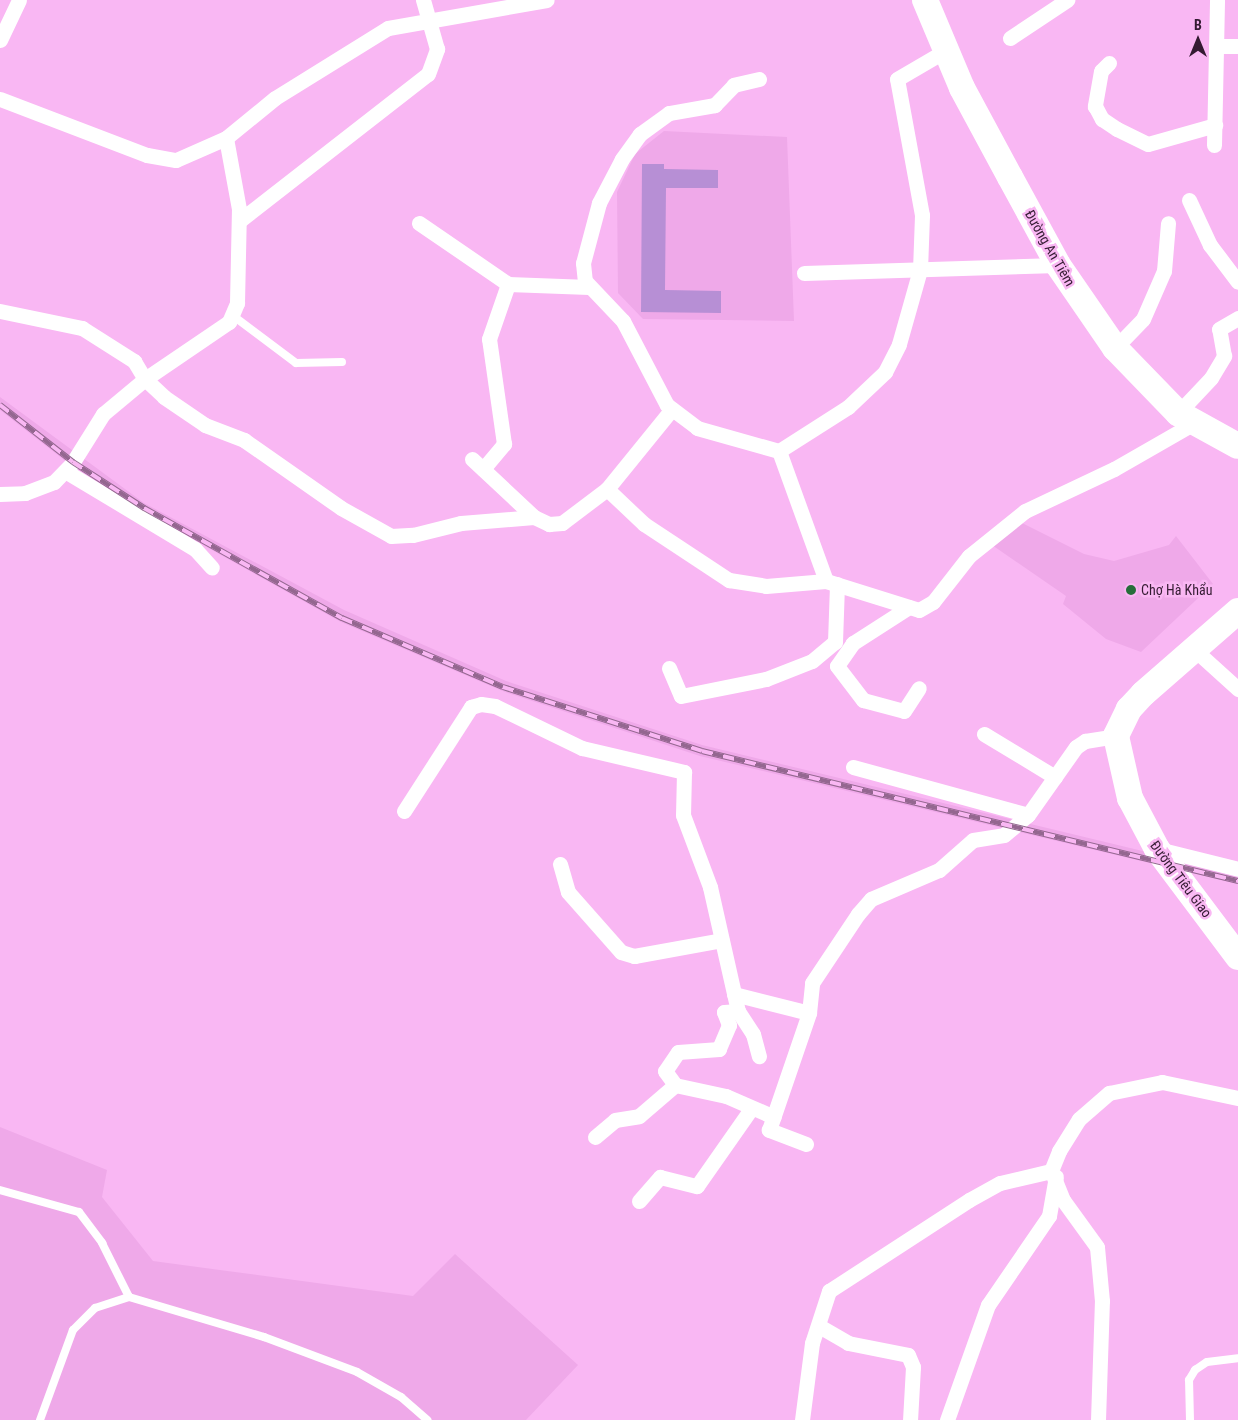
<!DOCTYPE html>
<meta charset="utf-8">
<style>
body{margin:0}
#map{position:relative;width:1238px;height:1420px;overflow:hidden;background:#f9b7f3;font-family:"Roboto Condensed",sans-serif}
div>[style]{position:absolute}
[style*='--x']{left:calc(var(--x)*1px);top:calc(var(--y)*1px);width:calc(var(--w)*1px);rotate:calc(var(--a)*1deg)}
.built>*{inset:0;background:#efa9e9}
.building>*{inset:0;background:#b78fd5}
.lane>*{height:8px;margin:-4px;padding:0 4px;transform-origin:4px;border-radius:4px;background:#fff}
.street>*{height:15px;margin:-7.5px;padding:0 7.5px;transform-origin:7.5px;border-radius:7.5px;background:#fff}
.highway>*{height:26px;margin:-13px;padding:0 13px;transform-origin:13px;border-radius:13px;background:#fff}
.rail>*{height:5.5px;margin-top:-2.75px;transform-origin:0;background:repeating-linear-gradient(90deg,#f9b7f3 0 11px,#946790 0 22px);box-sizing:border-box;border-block:1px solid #946790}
.dots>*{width:14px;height:14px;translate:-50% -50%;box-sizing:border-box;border:2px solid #f9b7f3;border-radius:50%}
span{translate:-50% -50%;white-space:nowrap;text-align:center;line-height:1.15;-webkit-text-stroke:5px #f9b7f3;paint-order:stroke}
.street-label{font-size:14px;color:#341b32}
.poi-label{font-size:14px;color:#341b32}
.left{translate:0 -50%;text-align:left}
.north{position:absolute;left:1173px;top:15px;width:50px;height:50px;-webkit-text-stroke:4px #f9b7f3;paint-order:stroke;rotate:0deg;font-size:14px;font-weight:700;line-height:20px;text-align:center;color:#341b32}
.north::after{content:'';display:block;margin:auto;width:18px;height:22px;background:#341b32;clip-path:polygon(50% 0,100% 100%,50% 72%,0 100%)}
</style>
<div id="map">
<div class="built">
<i style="clip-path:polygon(664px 131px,787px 137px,794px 321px,643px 319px,618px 293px,617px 192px,635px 154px)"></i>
<i style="clip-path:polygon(0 397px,144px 503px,344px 610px,506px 681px,702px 745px,1238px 874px,1238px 884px,700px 756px,505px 692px,341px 622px,142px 511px,68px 463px,0 410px)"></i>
<i style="clip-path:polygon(1022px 523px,1084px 554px,1114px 561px,1169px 545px,1176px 536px,1213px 584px,1141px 652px,1106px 639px,1063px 604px,1066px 596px,992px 545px)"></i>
<i style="clip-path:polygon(0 1127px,107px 1170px,102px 1197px,153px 1261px,413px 1296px,455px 1254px,578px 1365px,526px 1420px,0 1420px)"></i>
</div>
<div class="building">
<i style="clip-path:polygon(642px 164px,664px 164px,664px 169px,718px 170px,718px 188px,666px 188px,665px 290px,721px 291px,721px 313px,641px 312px)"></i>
</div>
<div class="lane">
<i style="--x:232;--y:315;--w:80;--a:36.9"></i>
<i style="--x:296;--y:363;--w:46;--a:-1.2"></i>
<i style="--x:0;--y:1190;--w:82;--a:15.6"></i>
<i style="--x:79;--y:1212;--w:39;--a:53"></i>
<i style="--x:102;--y:1243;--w:60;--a:63.4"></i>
<i style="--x:40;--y:1420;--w:96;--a:-69.9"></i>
<i style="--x:73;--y:1330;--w:31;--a:-45"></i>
<i style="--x:95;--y:1308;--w:36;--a:-18"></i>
<i style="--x:129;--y:1297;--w:141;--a:16.5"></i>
<i style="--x:264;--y:1337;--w:99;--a:20.6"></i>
<i style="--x:357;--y:1372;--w:51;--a:29.6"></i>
<i style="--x:401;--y:1397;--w:35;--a:41"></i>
<i style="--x:1190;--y:1420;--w:40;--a:-91.4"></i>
<i style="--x:1189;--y:1380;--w:12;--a:-59"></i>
<i style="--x:1195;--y:1370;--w:14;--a:-34"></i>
<i style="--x:1207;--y:1362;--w:31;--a:-7"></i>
</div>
<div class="street">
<i style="--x:1010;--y:38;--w:69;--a:-33.7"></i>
<i style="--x:0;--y:40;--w:44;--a:-64.6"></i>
<i style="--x:1216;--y:46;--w:22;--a:0"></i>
<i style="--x:1109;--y:63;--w:11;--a:135"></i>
<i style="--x:1101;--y:71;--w:36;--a:100"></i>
<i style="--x:1095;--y:106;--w:15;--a:62"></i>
<i style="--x:1102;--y:119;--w:18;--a:34"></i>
<i style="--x:1117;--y:129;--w:34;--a:26"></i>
<i style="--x:1148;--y:144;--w:70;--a:-15.8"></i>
<i style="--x:759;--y:79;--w:26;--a:167"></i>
<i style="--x:734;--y:85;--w:28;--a:134"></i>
<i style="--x:715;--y:105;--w:47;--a:170.1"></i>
<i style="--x:669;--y:113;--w:36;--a:144"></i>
<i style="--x:640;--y:134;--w:31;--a:126"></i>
<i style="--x:622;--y:159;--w:50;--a:117.6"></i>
<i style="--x:599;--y:203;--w:62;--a:104.9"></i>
<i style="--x:583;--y:263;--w:18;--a:84"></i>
<i style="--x:585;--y:281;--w:55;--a:46.5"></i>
<i style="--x:623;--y:321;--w:95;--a:62.4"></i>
<i style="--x:667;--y:405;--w:38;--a:37"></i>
<i style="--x:697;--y:428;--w:85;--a:15.7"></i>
<i style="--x:779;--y:451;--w:138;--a:70.1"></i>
<i style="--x:0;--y:99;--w:157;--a:20.9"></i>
<i style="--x:147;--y:155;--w:29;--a:10"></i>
<i style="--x:176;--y:160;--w:55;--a:-23.7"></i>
<i style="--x:226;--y:138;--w:63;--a:-39.2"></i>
<i style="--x:275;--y:98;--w:133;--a:-31.8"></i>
<i style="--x:388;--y:28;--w:161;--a:-10"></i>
<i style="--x:1214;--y:145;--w:145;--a:-88.8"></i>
<i style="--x:1189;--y:200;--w:50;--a:65"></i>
<i style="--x:1210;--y:245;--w:46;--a:52.9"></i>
<i style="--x:239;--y:221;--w:239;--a:-37.9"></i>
<i style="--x:428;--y:74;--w:27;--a:-70"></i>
<i style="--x:437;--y:49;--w:51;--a:-105.9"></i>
<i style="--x:419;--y:223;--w:108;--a:34.4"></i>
<i style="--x:508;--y:284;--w:81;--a:2.1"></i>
<i style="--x:804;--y:273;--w:254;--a:-1.8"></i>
<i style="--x:0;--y:311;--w:84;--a:11.7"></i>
<i style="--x:82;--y:328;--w:62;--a:32.4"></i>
<i style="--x:134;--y:361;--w:21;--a:59"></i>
<i style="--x:145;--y:379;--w:26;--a:43"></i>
<i style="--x:164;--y:397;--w:50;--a:34.3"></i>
<i style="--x:205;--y:425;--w:42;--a:21"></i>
<i style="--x:244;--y:440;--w:118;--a:35"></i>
<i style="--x:341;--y:508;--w:57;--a:29.2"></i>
<i style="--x:391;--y:536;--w:22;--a:-3"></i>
<i style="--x:413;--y:535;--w:49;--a:-14"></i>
<i style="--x:461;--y:523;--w:73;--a:-4.7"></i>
<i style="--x:1115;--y:348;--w:40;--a:-46"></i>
<i style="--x:1143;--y:319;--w:52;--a:-66.4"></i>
<i style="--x:1164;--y:271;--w:48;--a:-85.2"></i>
<i style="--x:1178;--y:413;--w:48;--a:-46.7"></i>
<i style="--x:1211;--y:378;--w:26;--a:-59"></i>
<i style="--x:1224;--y:356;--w:27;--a:-100"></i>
<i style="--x:1219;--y:329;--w:22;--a:-30"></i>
<i style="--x:779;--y:451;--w:82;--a:-32.5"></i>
<i style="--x:848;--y:407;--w:51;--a:-43.4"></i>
<i style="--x:885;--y:372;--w:31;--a:-63"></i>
<i style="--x:899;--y:344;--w:77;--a:-74.2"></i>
<i style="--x:920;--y:270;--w:55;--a:-87.9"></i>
<i style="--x:922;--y:215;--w:138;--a:-100.4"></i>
<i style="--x:897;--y:79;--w:56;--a:-30.3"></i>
<i style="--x:472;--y:459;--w:85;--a:43.1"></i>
<i style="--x:534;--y:517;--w:17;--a:25"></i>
<i style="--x:549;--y:524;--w:13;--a:-4"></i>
<i style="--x:562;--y:523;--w:56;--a:-37.1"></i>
<i style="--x:607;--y:489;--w:103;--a:-50.9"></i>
<i style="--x:483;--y:469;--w:33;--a:-50"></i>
<i style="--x:504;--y:444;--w:106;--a:-98.1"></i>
<i style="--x:489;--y:339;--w:58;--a:-70.9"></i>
<i style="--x:65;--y:471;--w:152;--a:31"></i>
<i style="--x:195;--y:549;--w:25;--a:48"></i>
<i style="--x:607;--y:489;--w:51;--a:43.4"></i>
<i style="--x:644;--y:524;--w:102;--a:33.4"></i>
<i style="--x:729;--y:580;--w:37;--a:9"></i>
<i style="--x:766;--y:586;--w:60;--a:-4.8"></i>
<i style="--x:826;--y:581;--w:97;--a:17.3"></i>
<i style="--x:919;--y:610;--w:16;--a:-30"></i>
<i style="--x:933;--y:602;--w:58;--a:-52"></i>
<i style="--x:969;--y:556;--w:72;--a:-38.8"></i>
<i style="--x:1025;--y:511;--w:98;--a:-25.3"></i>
<i style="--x:1114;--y:469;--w:92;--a:-29.9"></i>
<i style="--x:0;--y:494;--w:25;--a:-2"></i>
<i style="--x:25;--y:493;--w:31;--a:-21"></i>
<i style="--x:54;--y:482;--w:28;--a:-46"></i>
<i style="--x:73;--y:462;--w:57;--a:-58"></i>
<i style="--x:103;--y:414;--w:55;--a:-39.8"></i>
<i style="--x:145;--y:379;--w:102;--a:-34.2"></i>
<i style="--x:229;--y:322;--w:21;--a:-67"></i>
<i style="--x:237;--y:303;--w:94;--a:-88.8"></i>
<i style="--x:239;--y:209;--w:72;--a:-100.4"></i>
<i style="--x:909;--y:607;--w:67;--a:147.3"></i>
<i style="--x:853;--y:643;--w:28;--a:125"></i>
<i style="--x:837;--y:666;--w:43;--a:52.6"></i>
<i style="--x:863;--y:700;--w:42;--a:15"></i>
<i style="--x:904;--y:711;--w:27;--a:-57"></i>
<i style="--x:1196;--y:651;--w:57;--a:42.1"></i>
<i style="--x:669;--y:668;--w:30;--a:67"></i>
<i style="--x:681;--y:696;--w:87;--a:-11.3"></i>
<i style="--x:766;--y:679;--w:49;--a:-21.4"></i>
<i style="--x:812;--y:661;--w:30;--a:-40"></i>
<i style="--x:835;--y:642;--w:58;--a:-88"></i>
<i style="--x:984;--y:734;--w:83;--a:31.2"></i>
<i style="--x:853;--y:767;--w:181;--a:15.3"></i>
<i style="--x:404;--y:811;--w:124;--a:-57.2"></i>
<i style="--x:471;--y:707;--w:10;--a:-17"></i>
<i style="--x:481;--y:704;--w:14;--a:8"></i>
<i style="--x:495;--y:706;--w:97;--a:25.8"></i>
<i style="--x:582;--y:748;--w:105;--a:13.2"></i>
<i style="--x:684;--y:772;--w:43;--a:91.3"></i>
<i style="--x:683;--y:815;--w:77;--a:69.4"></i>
<i style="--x:710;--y:887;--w:127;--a:77.3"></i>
<i style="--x:738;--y:1011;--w:14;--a:176"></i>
<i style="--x:724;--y:1012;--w:14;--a:69"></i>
<i style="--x:729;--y:1025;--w:26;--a:113"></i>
<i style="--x:719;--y:1049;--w:41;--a:175.8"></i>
<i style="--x:678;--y:1052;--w:23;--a:124"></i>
<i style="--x:665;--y:1071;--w:17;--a:54"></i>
<i style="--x:1158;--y:849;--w:82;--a:14"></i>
<i style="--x:560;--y:864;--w:29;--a:74"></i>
<i style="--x:568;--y:892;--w:80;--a:48.5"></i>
<i style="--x:621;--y:952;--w:14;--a:17"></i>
<i style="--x:634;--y:956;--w:89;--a:-10.3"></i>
<i style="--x:734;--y:994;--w:77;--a:14.2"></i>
<i style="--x:738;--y:1011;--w:27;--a:57"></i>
<i style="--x:753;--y:1034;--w:23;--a:75"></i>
<i style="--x:595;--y:1137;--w:26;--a:-40"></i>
<i style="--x:615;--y:1120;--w:24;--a:-9"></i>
<i style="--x:639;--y:1116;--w:48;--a:-40.7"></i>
<i style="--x:675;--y:1085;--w:52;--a:12.2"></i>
<i style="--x:726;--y:1096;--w:52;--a:23.6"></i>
<i style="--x:806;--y:1144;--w:40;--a:-159"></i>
<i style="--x:769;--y:1130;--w:124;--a:-71.1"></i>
<i style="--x:809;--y:1013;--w:30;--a:-84"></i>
<i style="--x:812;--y:983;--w:83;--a:-56.3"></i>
<i style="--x:858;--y:914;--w:20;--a:-49"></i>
<i style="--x:871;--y:899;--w:74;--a:-23.1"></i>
<i style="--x:939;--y:870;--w:45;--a:-41.4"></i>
<i style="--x:973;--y:840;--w:31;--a:-9"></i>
<i style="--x:1004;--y:835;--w:31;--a:-40"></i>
<i style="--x:1028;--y:815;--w:83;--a:-54.8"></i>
<i style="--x:1076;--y:747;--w:11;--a:-34"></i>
<i style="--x:1085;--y:741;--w:31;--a:-9"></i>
<i style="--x:639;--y:1201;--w:32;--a:-49"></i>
<i style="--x:660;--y:1177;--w:38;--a:14"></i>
<i style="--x:697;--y:1186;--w:94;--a:-55"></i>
<i style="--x:819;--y:1326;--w:34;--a:30"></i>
<i style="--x:848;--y:1343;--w:61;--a:11.3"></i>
<i style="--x:908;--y:1355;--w:13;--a:67"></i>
<i style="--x:913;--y:1367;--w:53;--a:93.2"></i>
<i style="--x:802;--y:1420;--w:78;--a:-82.6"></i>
<i style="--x:812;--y:1343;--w:55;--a:-71.9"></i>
<i style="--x:829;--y:1291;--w:167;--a:-33"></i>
<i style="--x:969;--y:1200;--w:35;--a:-29"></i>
<i style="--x:1000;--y:1183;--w:52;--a:-13.2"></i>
<i style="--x:947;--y:1420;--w:122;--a:-70.4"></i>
<i style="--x:988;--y:1305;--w:108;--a:-55.6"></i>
<i style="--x:1049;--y:1216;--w:40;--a:-80"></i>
<i style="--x:1098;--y:1420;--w:119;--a:-88.1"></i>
<i style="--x:1102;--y:1301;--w:54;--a:-95.3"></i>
<i style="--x:1097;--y:1247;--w:58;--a:-125.9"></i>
<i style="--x:1063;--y:1200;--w:31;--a:-112"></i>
<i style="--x:1051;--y:1171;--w:22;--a:-68"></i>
<i style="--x:1059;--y:1151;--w:38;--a:-58"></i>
<i style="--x:1079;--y:1119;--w:40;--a:-41"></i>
<i style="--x:1109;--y:1093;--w:54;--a:-11.7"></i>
<i style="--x:1162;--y:1082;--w:78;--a:11.9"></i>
</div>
<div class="highway">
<i style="--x:925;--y:0;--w:95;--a:67.2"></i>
<i style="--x:962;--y:88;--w:101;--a:61.7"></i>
<i style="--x:1010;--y:177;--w:100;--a:61.4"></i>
<i style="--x:1058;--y:265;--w:101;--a:55.5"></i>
<i style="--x:1115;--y:348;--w:91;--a:45.9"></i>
<i style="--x:1178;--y:413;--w:68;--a:28.8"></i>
<i style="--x:1238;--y:611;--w:126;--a:138.9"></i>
<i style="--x:1143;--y:694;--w:21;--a:133"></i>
<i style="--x:1129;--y:709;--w:30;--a:116"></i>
<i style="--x:1116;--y:736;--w:64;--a:77.3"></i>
<i style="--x:1130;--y:798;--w:58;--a:62.1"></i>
<i style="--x:1157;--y:849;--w:135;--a:53.1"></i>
</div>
<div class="rail">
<i style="--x:0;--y:405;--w:93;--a:38"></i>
<i style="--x:73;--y:462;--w:85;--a:32.9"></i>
<i style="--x:144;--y:508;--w:227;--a:29.1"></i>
<i style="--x:342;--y:618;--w:175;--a:23.2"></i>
<i style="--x:503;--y:687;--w:209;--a:17.8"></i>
<i style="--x:702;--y:751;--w:552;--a:13.63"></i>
</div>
<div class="dots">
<i style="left:1131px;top:590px;background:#256d3a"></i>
</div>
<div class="street-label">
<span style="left:1050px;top:248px;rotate:60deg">Đường An Tiêm</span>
<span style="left:1181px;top:879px;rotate:53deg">Đường Tiêu Giao</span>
</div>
<div class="poi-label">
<span class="left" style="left:1141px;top:590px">Chợ Hà Khẩu</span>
</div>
<div class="north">B</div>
</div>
